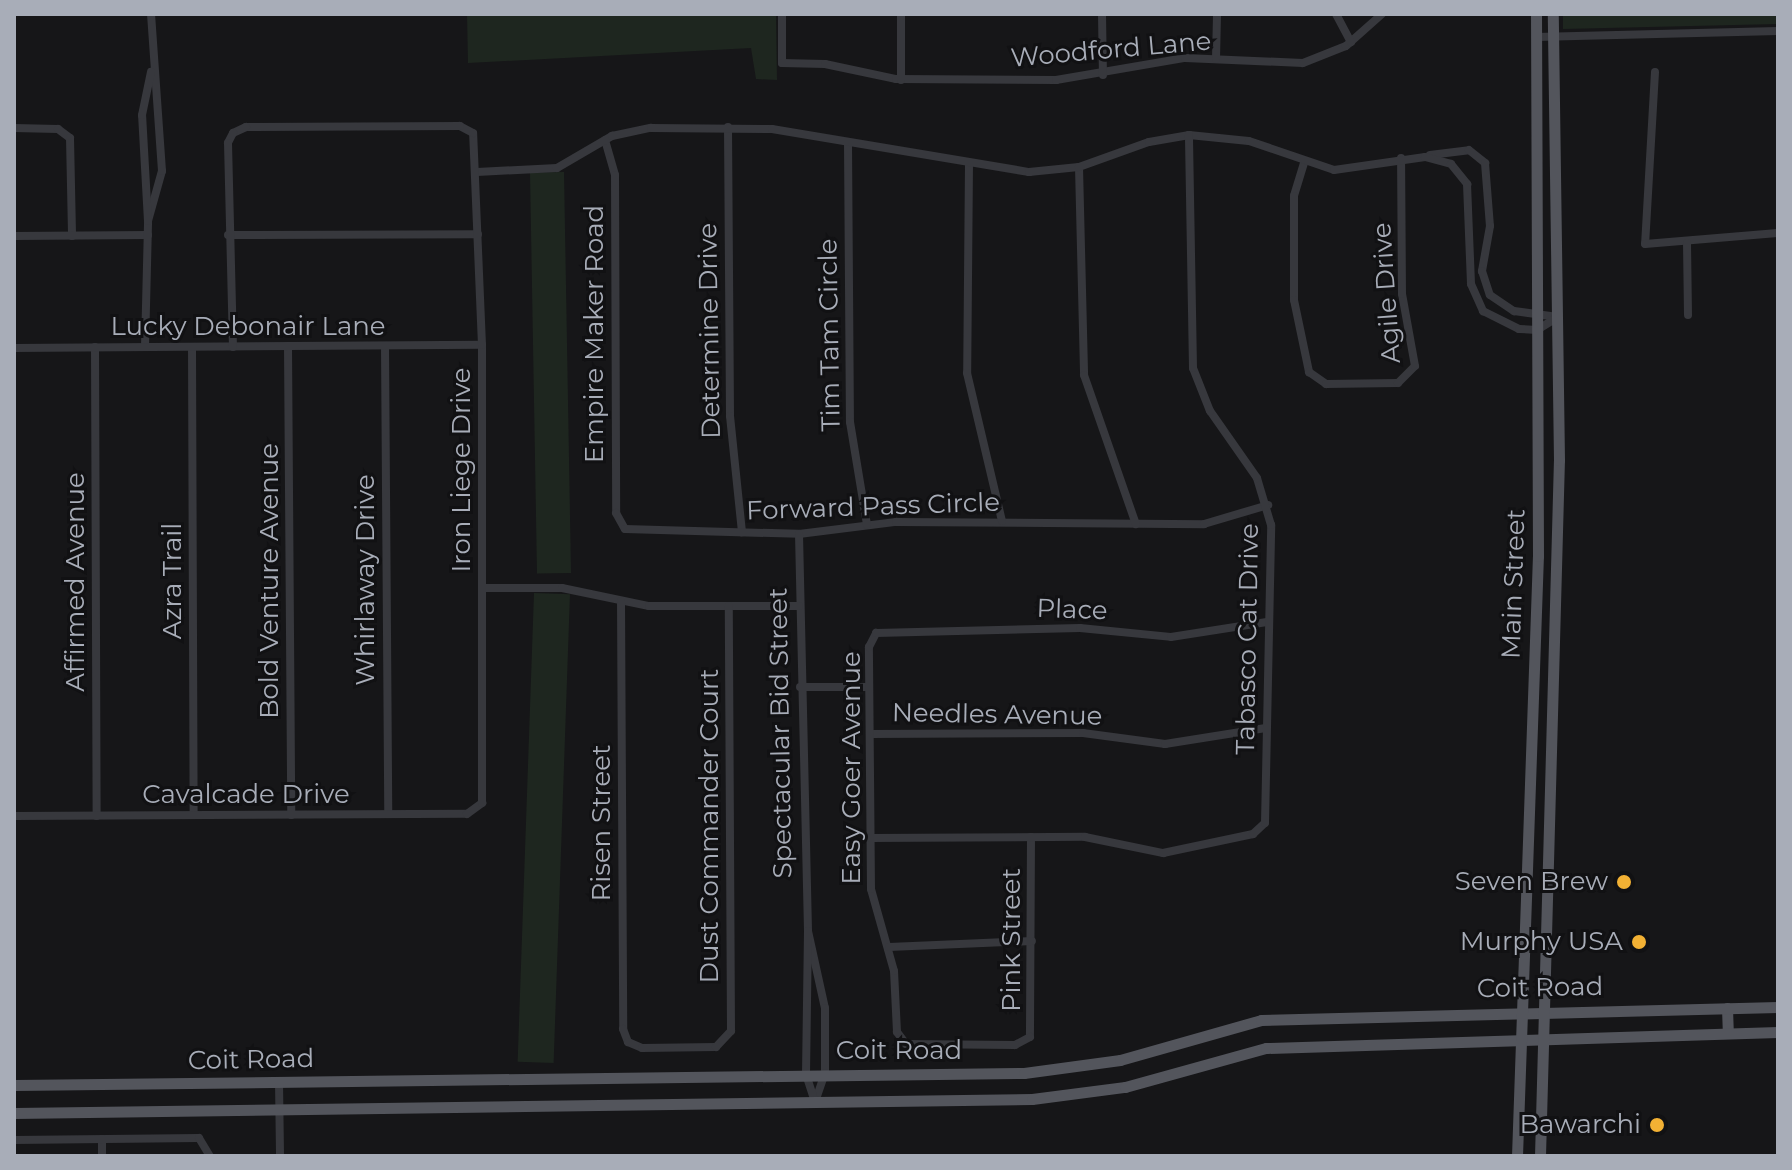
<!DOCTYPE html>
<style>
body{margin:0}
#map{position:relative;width:1792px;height:1170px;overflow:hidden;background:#161618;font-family:Montserrat,sans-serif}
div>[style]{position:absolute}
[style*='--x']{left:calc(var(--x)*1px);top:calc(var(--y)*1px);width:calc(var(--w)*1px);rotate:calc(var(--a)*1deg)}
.green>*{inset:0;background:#1e261f;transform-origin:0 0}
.minor>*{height:8px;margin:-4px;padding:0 4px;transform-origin:4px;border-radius:4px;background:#37383d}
.major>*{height:11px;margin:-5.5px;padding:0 5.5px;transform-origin:5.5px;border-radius:5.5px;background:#53555c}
.dots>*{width:22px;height:22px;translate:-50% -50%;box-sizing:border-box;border:4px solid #111113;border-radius:50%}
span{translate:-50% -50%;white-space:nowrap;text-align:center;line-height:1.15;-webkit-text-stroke:6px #111113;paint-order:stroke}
.street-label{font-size:26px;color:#a8adb8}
.poi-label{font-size:26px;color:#a8adb8}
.right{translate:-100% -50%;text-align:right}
.frame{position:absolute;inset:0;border:16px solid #a8adb8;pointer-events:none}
</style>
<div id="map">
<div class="green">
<i style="clip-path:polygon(467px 14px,776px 14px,777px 80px,756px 79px,751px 48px,468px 63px)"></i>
<i style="clip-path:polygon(1563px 14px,1778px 14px,1778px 24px,1563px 29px)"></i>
<i style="left:564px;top:172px;width:401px;height:34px;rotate:89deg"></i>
<i style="left:534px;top:593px;width:36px;height:469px;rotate:2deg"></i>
</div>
<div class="minor">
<i style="--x:782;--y:14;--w:49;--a:90"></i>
<i style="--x:782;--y:63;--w:43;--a:1.3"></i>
<i style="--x:825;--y:64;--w:73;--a:11.9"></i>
<i style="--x:896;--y:79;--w:160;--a:0.4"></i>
<i style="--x:1056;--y:80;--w:131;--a:-9.7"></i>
<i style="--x:1185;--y:58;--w:118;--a:2.4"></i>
<i style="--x:1303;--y:63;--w:46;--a:-21.6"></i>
<i style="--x:1346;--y:46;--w:48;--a:-41.6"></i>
<i style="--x:901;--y:14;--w:66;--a:90"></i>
<i style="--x:1102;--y:14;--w:61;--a:89.1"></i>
<i style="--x:1336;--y:14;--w:32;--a:62"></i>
<i style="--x:1536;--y:37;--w:242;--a:-1.4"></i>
<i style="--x:1216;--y:59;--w:45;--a:-88.7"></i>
<i style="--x:1655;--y:72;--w:172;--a:93.3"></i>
<i style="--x:1645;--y:244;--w:133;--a:-4.7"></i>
<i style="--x:728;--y:127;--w:289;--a:89.6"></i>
<i style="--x:730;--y:416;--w:117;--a:84.1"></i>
<i style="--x:14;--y:128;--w:44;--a:1.3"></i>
<i style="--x:58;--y:129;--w:15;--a:37"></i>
<i style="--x:70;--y:138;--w:98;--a:88.8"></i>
<i style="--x:605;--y:140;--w:36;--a:74"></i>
<i style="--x:615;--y:175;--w:338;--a:89.8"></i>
<i style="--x:616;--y:513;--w:18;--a:61"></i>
<i style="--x:625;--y:529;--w:174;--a:1.6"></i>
<i style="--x:799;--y:534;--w:98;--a:-7.1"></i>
<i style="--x:896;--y:522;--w:308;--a:0.4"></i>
<i style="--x:1204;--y:524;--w:67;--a:-16.5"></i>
<i style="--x:848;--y:143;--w:279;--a:89.6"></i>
<i style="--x:850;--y:422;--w:104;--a:80.6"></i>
<i style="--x:1430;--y:155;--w:39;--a:-7"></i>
<i style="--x:1469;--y:150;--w:21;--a:39"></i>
<i style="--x:1485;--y:163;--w:63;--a:85.5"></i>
<i style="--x:1490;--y:226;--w:46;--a:100.1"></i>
<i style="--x:1482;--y:271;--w:25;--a:72"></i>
<i style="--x:1490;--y:295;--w:29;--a:34"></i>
<i style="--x:1514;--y:311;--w:44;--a:7.8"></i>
<i style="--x:1304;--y:163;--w:34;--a:107"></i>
<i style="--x:1294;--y:196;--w:104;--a:90"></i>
<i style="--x:1294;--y:300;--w:74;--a:78.2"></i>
<i style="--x:1309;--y:372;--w:21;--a:35"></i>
<i style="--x:1326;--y:384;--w:72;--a:-0.8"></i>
<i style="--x:1398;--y:383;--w:24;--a:-45"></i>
<i style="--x:1415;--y:366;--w:73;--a:-100.2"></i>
<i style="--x:1402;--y:294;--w:136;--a:-90.4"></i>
<i style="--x:969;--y:164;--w:209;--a:90.5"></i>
<i style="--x:967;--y:373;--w:152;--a:76.7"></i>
<i style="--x:1079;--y:167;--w:208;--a:88.6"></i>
<i style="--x:1084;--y:375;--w:158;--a:70.8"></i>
<i style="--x:477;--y:172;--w:80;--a:-2.9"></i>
<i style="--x:557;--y:168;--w:64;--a:-30.2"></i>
<i style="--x:612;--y:136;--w:40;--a:-12"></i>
<i style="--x:651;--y:128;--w:121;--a:0.5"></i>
<i style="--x:772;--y:129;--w:261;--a:9.5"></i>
<i style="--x:1029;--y:172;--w:50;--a:-5.7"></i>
<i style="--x:1079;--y:167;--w:74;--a:-19.7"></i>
<i style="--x:1149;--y:142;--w:41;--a:-9.9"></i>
<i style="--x:1189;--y:135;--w:60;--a:5.7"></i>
<i style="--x:1249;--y:141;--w:90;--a:18.8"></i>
<i style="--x:1334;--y:170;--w:92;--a:-8.1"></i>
<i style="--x:1425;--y:157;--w:27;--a:15"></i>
<i style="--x:1451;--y:164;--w:26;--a:51"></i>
<i style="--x:1467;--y:184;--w:100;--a:87.7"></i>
<i style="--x:1471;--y:284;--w:30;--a:66"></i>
<i style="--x:1483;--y:311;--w:40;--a:26.6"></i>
<i style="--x:1519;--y:329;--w:18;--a:3"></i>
<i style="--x:1537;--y:330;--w:25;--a:-32"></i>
<i style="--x:148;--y:221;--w:52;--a:-74.4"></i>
<i style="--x:162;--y:171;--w:157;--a:-94"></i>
<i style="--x:228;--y:235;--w:250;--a:-0.2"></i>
<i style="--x:14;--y:236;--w:134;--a:-0.4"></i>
<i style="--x:1687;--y:243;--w:72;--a:89.2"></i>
<i style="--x:288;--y:346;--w:469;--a:89.6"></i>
<i style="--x:385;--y:346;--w:468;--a:89.6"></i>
<i style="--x:95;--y:347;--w:469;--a:89.8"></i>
<i style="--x:145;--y:347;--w:126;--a:-88.6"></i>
<i style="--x:148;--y:221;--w:106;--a:-93.2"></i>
<i style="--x:142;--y:115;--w:44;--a:-78.2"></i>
<i style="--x:192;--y:347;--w:468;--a:89.8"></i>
<i style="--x:14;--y:348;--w:468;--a:-0.4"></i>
<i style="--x:799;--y:534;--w:397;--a:88.7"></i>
<i style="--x:483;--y:588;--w:79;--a:0"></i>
<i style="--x:562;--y:588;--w:89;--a:11.7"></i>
<i style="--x:649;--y:606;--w:150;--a:0"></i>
<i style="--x:621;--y:601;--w:428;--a:89.7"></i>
<i style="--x:623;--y:1029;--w:14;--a:69"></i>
<i style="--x:628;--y:1042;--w:15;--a:23"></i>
<i style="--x:642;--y:1048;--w:74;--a:-0.8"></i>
<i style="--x:716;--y:1047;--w:22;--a:-47"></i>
<i style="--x:731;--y:1031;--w:425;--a:-90.3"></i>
<i style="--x:800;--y:687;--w:69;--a:0"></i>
<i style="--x:870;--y:734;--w:213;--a:-0.3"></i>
<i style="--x:1083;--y:733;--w:83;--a:7.6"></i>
<i style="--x:1165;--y:744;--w:102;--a:-9"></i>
<i style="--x:14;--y:816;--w:453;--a:-0.3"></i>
<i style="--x:467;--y:814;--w:19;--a:-36"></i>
<i style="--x:482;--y:803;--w:458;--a:-90"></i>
<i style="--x:482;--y:345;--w:212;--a:-92.4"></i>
<i style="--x:473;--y:133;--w:15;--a:-152"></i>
<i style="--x:460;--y:126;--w:214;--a:179.7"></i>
<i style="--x:246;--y:127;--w:14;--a:155"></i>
<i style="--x:233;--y:133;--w:11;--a:117"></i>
<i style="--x:228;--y:143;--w:204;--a:88.6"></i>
<i style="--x:1031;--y:837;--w:200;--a:90.3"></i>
<i style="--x:1030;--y:1037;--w:17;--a:152"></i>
<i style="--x:1015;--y:1045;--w:109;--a:-179.5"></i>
<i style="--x:906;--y:1044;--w:15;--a:-127"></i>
<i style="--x:897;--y:1032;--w:61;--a:-92.8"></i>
<i style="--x:894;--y:971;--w:85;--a:-105.7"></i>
<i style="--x:871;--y:889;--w:242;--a:-90.5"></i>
<i style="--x:869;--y:647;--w:16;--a:-63"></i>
<i style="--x:876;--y:633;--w:204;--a:-1.4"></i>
<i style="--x:1080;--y:628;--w:91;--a:5.6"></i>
<i style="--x:1171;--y:637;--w:97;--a:-8.9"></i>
<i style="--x:870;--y:838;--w:215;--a:-0.3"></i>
<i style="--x:1085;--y:837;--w:80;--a:11.6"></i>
<i style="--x:1163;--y:853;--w:92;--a:-11.9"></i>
<i style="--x:1253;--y:834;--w:16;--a:-43"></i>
<i style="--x:1265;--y:823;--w:298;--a:-88.8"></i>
<i style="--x:1271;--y:525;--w:49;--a:-106.6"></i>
<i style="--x:1257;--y:478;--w:82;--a:-125"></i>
<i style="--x:1210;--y:411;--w:46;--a:-111.6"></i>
<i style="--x:1193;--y:368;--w:233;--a:-91"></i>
<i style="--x:808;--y:931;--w:79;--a:77.6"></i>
<i style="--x:825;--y:1008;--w:65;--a:90"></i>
<i style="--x:825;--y:1073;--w:31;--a:109"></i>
<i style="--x:815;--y:1102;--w:29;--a:-108"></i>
<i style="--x:806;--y:1074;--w:143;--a:-89.2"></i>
<i style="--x:889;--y:947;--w:143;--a:-2.4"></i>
<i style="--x:279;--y:1082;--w:74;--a:89.2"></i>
<i style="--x:102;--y:1139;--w:17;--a:90"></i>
<i style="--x:14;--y:1140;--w:185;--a:-0.6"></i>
<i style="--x:199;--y:1138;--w:21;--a:59"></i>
</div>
<div class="major">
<i style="--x:1727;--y:1008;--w:25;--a:88"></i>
<i style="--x:14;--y:1085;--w:1010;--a:-0.68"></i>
<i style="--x:1024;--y:1073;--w:97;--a:-7.7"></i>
<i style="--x:1120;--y:1060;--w:147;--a:-15.8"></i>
<i style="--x:1261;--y:1020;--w:517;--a:-1.44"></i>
<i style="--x:14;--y:1113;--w:1018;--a:-0.79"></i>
<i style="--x:1032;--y:1099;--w:94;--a:-7.4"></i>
<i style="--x:1125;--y:1087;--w:146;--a:-15.5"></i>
<i style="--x:1266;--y:1048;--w:512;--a:-1.79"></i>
<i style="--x:1517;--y:1156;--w:600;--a:-88"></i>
<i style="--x:1538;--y:556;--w:542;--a:-90.21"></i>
<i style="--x:1540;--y:1156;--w:696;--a:-88.44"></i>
<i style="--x:1559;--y:460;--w:446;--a:-90.8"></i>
</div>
<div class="dots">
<i style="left:1624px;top:882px;background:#f2b134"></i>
<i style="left:1639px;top:942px;background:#f2b134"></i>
<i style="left:1657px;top:1125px;background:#f2b134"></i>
</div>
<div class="street-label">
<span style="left:1111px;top:50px;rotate:-5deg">Woodford Lane</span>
<span style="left:1387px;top:293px;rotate:-94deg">Agile Drive</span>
<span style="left:248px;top:327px">Lucky Debonair Lane</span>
<span style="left:710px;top:331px;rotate:-91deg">Determine Drive</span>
<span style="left:595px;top:334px;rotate:-90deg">Empire Maker Road</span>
<span style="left:830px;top:335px;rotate:-91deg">Tim Tam Circle</span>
<span style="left:462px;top:470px;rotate:-90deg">Iron Liege Drive</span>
<span style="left:873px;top:507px;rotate:-2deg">Forward Pass Circle</span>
<span style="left:366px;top:580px;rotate:-90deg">Whirlaway Drive</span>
<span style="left:173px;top:581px;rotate:-90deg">Azra Trail</span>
<span style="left:270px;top:581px;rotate:-90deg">Bold Venture Avenue</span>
<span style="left:76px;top:582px;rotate:-90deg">Affirmed Avenue</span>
<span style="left:1514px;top:584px;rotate:-88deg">Main Street</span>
<span style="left:1072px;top:610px;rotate:2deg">Place</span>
<span style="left:1248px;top:639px;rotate:-89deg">Tabasco Cat Drive</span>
<span style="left:997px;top:715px;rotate:1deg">Needles Avenue</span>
<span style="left:781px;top:733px;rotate:-91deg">Spectacular Bid Street</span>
<span style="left:852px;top:768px;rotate:-90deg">Easy Goer Avenue</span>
<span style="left:246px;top:795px">Cavalcade Drive</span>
<span style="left:602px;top:823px;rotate:-90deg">Risen Street</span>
<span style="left:710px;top:826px;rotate:-90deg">Dust Commander Court</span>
<span style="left:1012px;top:940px;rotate:-90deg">Pink Street</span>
<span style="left:1540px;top:988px;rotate:-1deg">Coit Road</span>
<span style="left:899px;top:1051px">Coit Road</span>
<span style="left:251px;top:1060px;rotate:-1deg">Coit Road</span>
</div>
<div class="poi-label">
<span class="right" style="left:1608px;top:882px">Seven Brew</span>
<span class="right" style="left:1623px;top:942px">Murphy USA</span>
<span class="right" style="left:1641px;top:1125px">Bawarchi</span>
</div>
<div class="frame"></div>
</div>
